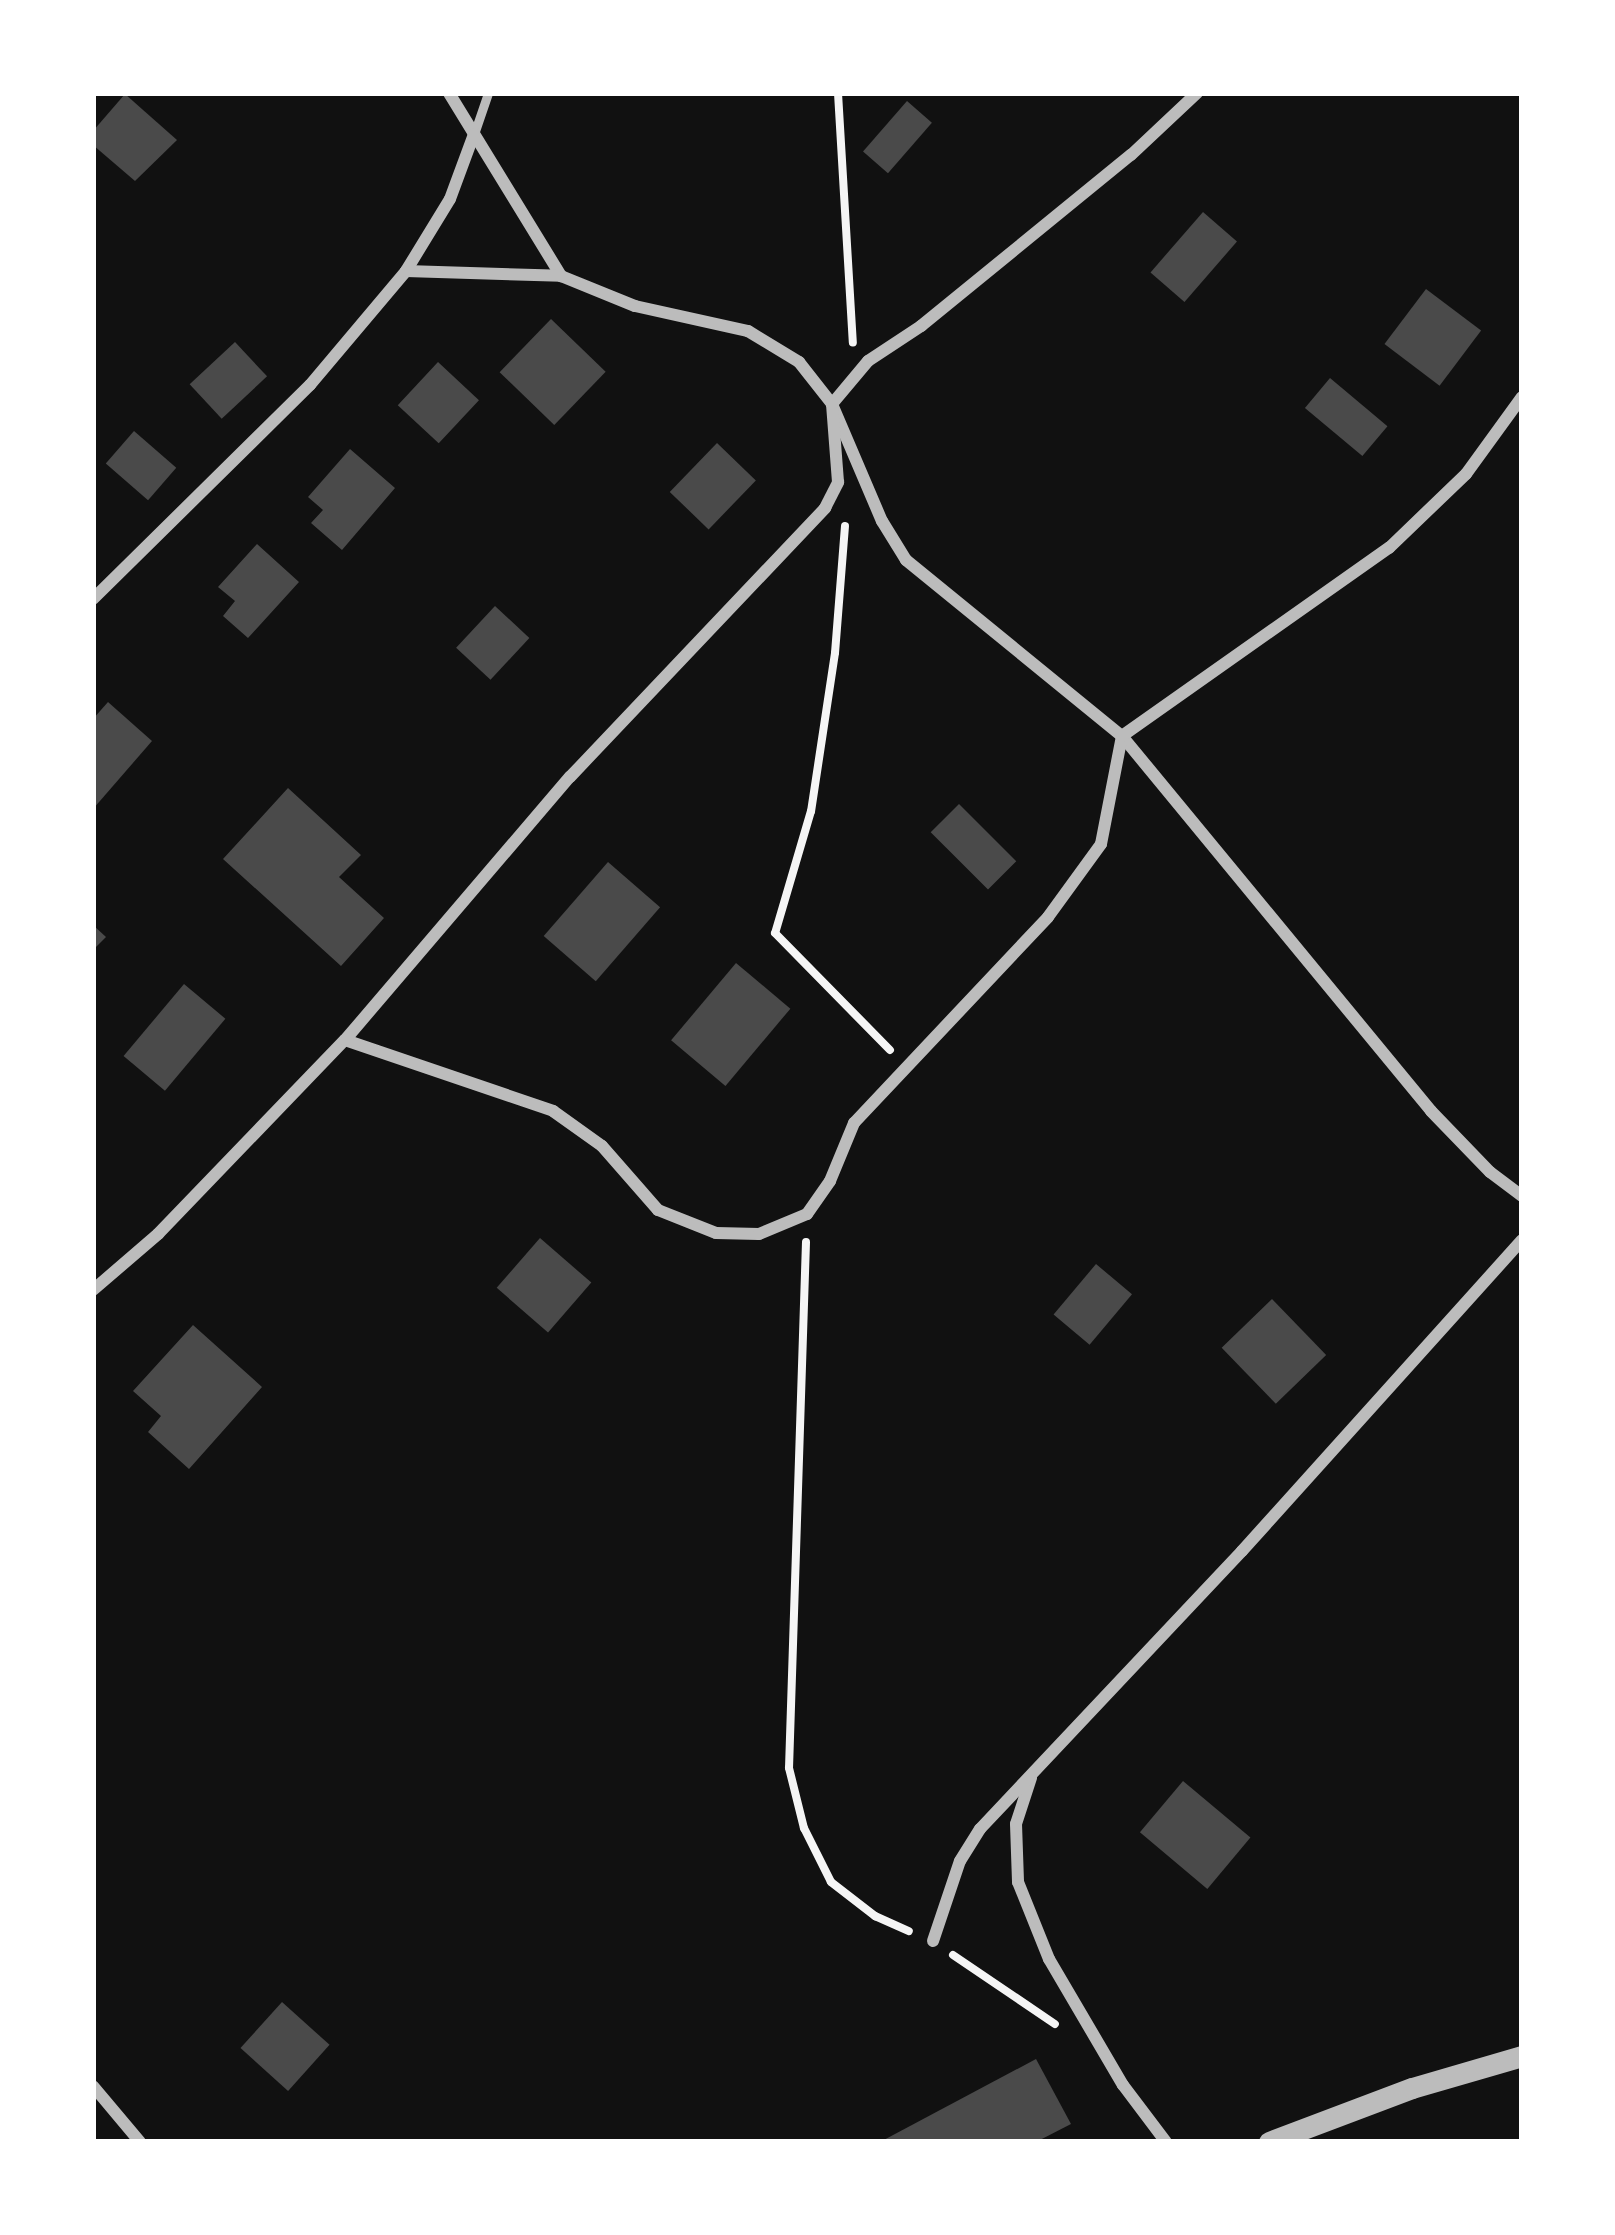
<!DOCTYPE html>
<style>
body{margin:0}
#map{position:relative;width:1615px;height:2235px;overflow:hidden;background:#111;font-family:Overpass,sans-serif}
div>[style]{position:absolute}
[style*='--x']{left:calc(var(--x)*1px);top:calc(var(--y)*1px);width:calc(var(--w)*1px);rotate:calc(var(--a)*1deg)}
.building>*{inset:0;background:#4a4a4a;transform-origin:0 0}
.path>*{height:8px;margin:-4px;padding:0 4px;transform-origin:4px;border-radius:4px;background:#f5f5f5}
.service>*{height:9px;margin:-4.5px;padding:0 4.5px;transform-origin:4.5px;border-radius:4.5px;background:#bcbcbc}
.minor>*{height:12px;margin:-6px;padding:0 6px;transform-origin:6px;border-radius:6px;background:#bcbcbc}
.tertiary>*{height:21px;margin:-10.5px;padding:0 10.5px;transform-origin:10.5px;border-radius:10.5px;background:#bcbcbc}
span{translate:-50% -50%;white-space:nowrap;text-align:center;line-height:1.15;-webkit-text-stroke:9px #fff;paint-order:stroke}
.frame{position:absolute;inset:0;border:96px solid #fff;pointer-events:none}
</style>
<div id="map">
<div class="building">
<i style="clip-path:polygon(125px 94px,177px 140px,135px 181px,93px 145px,93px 131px)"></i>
<i style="left:907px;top:101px;width:33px;height:67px;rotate:41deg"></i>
<i style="left:1203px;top:212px;width:45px;height:80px;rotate:41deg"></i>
<i style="left:1426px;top:289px;width:69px;height:69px;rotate:37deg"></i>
<i style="left:551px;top:319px;width:76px;height:74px;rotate:44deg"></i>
<i style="left:235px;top:342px;width:47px;height:62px;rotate:47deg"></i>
<i style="left:438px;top:362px;width:56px;height:59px;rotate:43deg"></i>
<i style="left:1330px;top:378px;width:75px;height:39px;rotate:40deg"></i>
<i style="left:134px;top:431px;width:56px;height:43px;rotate:41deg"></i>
<i style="left:717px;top:443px;width:54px;height:68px;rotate:44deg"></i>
<i style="clip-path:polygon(350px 449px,395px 488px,342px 550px,311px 523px,323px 510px,308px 497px)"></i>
<i style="clip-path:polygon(257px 544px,299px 582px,248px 638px,223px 616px,235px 601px,218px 587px)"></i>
<i style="left:495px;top:606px;width:47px;height:57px;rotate:43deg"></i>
<i style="clip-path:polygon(108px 702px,152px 741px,93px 809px,93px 719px)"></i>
<i style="clip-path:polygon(288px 788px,361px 855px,339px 877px,384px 918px,341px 966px,223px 859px)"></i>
<i style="left:959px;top:804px;width:81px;height:40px;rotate:45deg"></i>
<i style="left:608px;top:862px;width:69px;height:98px;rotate:41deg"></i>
<i style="clip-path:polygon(93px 925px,106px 937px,93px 950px)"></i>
<i style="left:736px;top:963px;width:71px;height:101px;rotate:40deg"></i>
<i style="left:184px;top:984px;width:54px;height:94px;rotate:40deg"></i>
<i style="left:540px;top:1238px;width:68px;height:66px;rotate:41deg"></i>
<i style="left:1096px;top:1264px;width:47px;height:66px;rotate:40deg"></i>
<i style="left:1272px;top:1299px;width:78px;height:70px;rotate:46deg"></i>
<i style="clip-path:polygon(193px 1325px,262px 1387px,189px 1469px,148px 1432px,161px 1416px,133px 1391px)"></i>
<i style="left:1183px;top:1781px;width:88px;height:67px;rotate:40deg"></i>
<i style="left:282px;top:2002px;width:64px;height:62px;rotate:42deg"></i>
<i style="clip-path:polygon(1036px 2059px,1071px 2124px,1036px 2142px,880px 2142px)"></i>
</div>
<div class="path">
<i style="--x:838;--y:93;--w:250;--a:86.6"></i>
<i style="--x:845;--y:526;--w:127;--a:94.5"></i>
<i style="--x:835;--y:653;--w:160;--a:98.6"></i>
<i style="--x:811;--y:811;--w:127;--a:106.4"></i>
<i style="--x:775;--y:933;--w:164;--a:45.5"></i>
<i style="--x:806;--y:1242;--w:526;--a:91.85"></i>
<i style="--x:789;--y:1768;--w:62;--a:76"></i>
<i style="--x:804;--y:1828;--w:60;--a:63.4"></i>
<i style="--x:831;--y:1882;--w:56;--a:37.7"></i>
<i style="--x:875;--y:1916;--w:37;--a:24"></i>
<i style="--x:953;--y:1955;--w:123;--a:34.1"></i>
</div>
<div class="service">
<i style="--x:474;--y:134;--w:43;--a:-71.1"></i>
</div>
<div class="minor">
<i style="--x:449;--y:93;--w:215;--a:58.5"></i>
<i style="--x:561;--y:276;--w:80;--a:22.1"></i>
<i style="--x:635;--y:306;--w:116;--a:12.5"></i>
<i style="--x:748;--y:331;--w:60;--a:31.3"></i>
<i style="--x:799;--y:362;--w:53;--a:51.8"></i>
<i style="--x:832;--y:404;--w:127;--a:66.9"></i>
<i style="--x:882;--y:521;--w:46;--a:58.4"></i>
<i style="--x:906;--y:560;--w:279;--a:39.2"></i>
<i style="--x:1122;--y:736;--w:486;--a:50.5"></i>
<i style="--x:1431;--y:1111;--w:85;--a:46"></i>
<i style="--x:1490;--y:1172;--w:40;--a:37"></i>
<i style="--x:406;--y:271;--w:155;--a:1.8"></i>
<i style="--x:93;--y:599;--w:305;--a:-44.6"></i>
<i style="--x:310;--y:385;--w:149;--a:-49.9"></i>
<i style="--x:406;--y:271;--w:84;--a:-58.6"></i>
<i style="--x:450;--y:199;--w:69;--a:-69.7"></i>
<i style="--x:345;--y:1040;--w:220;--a:18.8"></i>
<i style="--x:553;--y:1111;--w:60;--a:35.5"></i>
<i style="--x:602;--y:1146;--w:85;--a:48.8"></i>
<i style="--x:658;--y:1210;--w:62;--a:21.6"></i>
<i style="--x:716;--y:1233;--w:43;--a:1.3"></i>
<i style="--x:759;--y:1234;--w:52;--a:-22.6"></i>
<i style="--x:807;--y:1214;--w:40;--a:-55.1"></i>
<i style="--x:830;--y:1181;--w:63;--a:-67.5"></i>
<i style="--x:854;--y:1123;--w:283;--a:-46.7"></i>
<i style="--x:1048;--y:917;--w:90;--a:-54"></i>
<i style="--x:1101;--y:844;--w:110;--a:-79"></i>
<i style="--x:1122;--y:736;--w:327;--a:-35.2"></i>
<i style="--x:1389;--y:548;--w:107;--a:-43.9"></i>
<i style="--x:1466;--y:474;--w:95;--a:-54"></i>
<i style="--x:93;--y:1290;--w:86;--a:-40.7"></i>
<i style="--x:158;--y:1234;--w:269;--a:-46.1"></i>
<i style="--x:345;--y:1040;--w:346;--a:-49.5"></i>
<i style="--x:570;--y:777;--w:371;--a:-46.5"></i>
<i style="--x:825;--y:508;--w:29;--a:-63"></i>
<i style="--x:838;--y:482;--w:78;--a:-94.4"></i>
<i style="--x:832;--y:404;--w:56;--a:-50.1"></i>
<i style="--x:868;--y:361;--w:64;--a:-33.4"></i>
<i style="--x:921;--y:326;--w:271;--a:-39.2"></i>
<i style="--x:1131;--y:155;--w:91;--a:-43.2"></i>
<i style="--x:1031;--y:1778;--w:48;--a:108.1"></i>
<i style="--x:1016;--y:1824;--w:58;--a:88"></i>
<i style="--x:1018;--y:1882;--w:83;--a:68.1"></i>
<i style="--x:1049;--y:1959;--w:146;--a:59.6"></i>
<i style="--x:1123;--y:2085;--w:71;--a:53"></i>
<i style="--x:933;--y:1941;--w:84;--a:-71.4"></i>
<i style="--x:960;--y:1861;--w:38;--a:-58"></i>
<i style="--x:980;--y:1829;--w:382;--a:-46.7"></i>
<i style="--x:1242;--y:1551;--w:418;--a:-48"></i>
<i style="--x:93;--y:2086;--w:73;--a:50"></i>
</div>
<div class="tertiary">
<i style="--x:1269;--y:2142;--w:153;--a:-20.7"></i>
<i style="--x:1412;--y:2088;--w:115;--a:-16.2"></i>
</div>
<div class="frame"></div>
</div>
